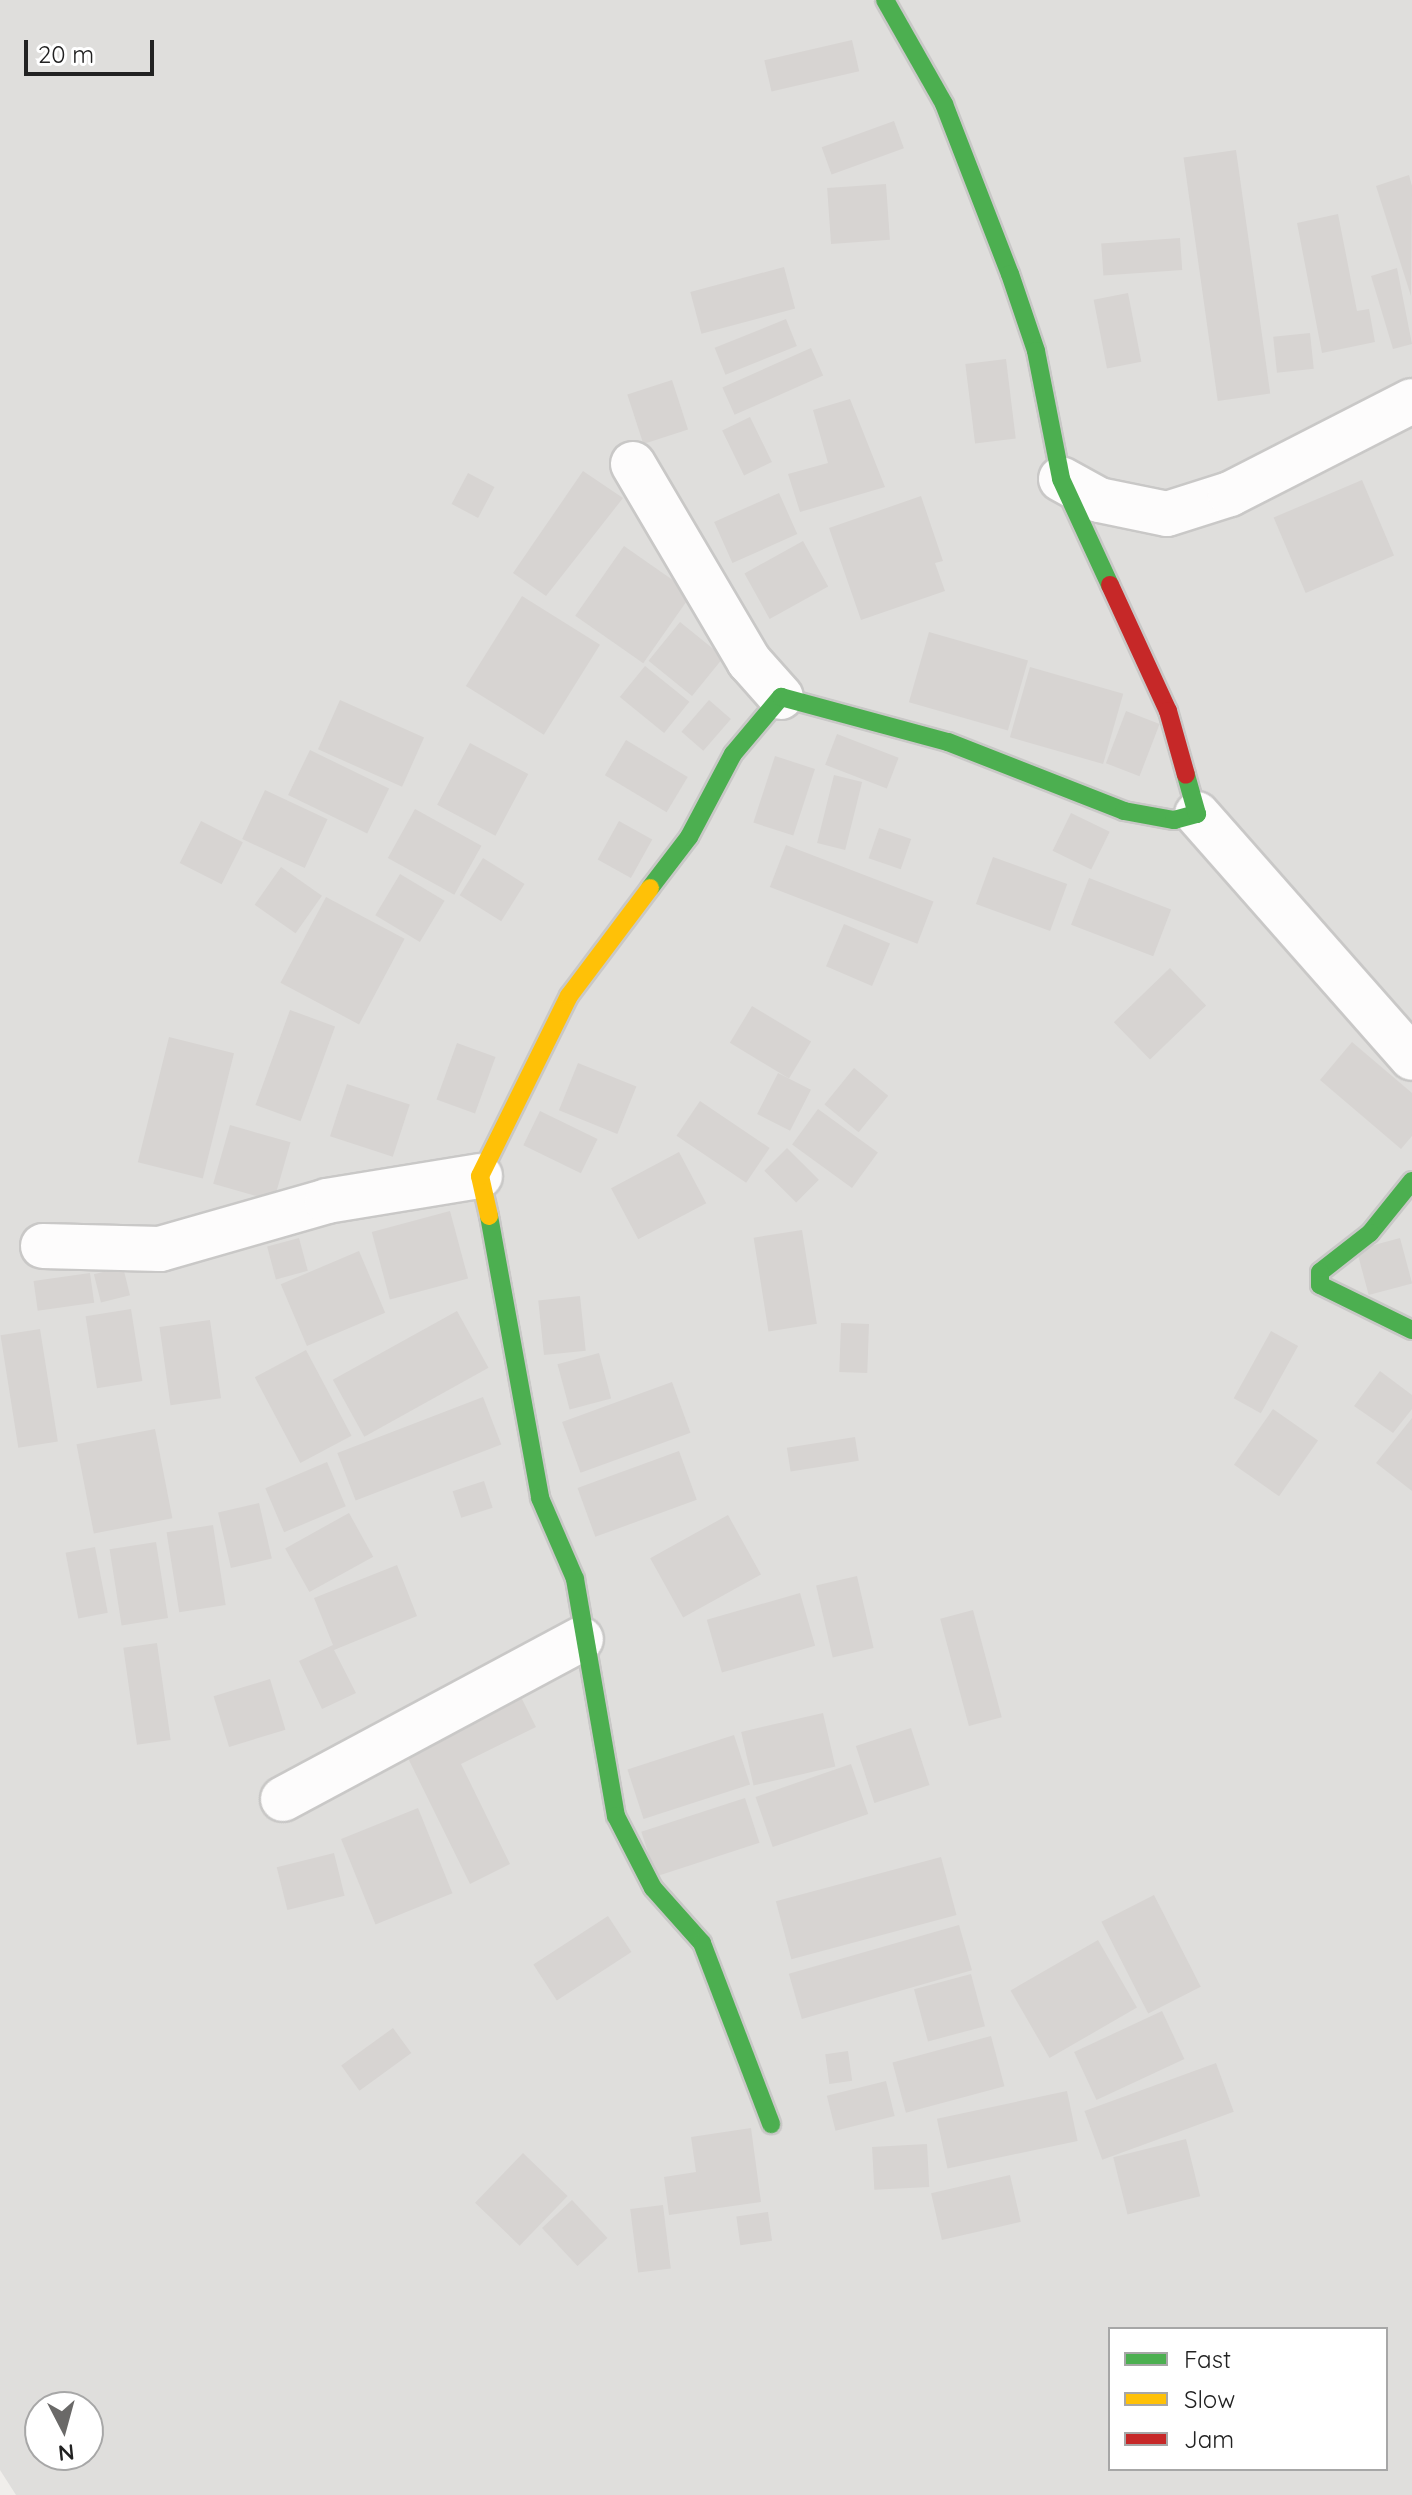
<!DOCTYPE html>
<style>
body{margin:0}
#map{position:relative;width:1412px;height:2495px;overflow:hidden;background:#f0eeeb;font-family:Quicksand,sans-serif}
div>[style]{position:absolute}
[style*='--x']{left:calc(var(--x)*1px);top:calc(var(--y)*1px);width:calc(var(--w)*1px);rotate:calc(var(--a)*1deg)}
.residential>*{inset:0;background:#dfdedc}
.building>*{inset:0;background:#d7d4d2;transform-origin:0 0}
.roads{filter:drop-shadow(2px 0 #c9c8c7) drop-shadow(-2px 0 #c9c8c7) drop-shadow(0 2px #c9c8c7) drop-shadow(0 -2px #c9c8c7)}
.street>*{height:44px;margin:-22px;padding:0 22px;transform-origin:22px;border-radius:22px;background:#fdfcfc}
.fast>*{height:18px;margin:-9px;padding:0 9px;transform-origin:9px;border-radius:9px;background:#4caf50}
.slow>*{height:18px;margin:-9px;padding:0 9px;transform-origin:9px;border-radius:9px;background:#ffc107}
.jam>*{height:18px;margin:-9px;padding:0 9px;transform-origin:9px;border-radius:9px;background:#c62828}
span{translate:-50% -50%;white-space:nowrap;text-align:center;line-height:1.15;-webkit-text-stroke:6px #fff;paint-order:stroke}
.legend{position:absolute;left:1108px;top:2327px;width:280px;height:144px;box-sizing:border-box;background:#fff;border:2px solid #a7a7a7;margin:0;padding:10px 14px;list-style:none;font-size:24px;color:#222}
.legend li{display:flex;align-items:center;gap:16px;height:40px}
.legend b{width:40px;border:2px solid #a7a7a7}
.north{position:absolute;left:24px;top:2391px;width:80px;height:80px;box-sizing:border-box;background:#fff;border:2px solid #a7a7a7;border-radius:50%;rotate:174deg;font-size:22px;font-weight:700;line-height:32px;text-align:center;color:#222}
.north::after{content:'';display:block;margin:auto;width:28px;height:36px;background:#6a6968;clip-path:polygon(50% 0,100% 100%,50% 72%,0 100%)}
.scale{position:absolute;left:24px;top:40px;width:130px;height:36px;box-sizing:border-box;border:4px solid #222;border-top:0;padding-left:10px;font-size:24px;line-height:28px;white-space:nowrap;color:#222;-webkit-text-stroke:6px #fff;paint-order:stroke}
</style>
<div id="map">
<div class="residential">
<i style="clip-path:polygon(evenodd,0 0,1412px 0,1412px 2495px,16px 2495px,0 2470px,0 0,1110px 2329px,1386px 2329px,1386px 2469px,1110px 2469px,1110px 2329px,0 0,40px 2407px,88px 2407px,88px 2455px,40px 2455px,40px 2407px)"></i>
</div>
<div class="building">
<i style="left:852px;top:40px;width:32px;height:90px;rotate:77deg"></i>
<i style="left:894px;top:121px;width:29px;height:77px;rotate:70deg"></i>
<i style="left:1236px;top:150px;width:246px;height:53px;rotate:82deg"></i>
<i style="clip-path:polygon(1409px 175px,1412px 186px,1411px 296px,1376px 186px)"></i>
<i style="left:886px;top:184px;width:56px;height:59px;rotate:86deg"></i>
<i style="clip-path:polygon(1338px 214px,1357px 311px,1369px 309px,1375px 342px,1322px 353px,1297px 223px)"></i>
<i style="left:1180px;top:238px;width:32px;height:79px;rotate:86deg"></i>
<i style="left:784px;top:267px;width:43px;height:97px;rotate:75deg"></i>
<i style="clip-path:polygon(1397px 268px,1412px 344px,1393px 349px,1371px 276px)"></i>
<i style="left:1128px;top:293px;width:70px;height:35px;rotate:79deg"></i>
<i style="left:786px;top:319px;width:29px;height:77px;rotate:68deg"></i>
<i style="left:1310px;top:333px;width:36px;height:37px;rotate:84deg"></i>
<i style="left:811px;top:348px;width:30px;height:97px;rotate:66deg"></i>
<i style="left:1006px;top:359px;width:80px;height:41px;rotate:83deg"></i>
<i style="left:672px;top:380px;width:52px;height:47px;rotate:72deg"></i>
<i style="clip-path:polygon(850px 399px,885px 487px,800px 512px,788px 474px,828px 463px,813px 410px)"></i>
<i style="left:750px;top:417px;width:50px;height:31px;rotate:64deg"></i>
<i style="clip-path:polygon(583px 471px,623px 498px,546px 596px,513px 573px)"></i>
<i style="left:468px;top:473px;width:30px;height:35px;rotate:28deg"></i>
<i style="left:1362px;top:480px;width:82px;height:96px;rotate:67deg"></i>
<i style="left:779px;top:493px;width:45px;height:71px;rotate:66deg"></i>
<i style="clip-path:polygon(921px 496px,943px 561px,935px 563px,945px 591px,861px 620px,829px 528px)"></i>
<i style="left:803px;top:541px;width:52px;height:67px;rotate:61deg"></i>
<i style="left:624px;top:546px;width:83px;height:85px;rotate:35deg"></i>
<i style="left:522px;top:596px;width:92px;height:106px;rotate:32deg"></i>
<i style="left:680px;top:622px;width:56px;height:50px;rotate:39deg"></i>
<i style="left:929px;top:632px;width:103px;height:73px;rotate:16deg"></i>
<i style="left:645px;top:666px;width:57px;height:40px;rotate:39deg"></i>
<i style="left:1030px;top:667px;width:97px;height:73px;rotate:16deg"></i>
<i style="left:340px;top:700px;width:92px;height:54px;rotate:24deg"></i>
<i style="left:709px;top:700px;width:29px;height:42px;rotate:41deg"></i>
<i style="left:1126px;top:711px;width:36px;height:56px;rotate:21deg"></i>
<i style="left:837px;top:734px;width:66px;height:33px;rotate:21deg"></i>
<i style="left:626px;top:740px;width:72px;height:41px;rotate:31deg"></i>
<i style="left:470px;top:743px;width:66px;height:70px;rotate:28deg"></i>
<i style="left:310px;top:750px;width:88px;height:50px;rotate:26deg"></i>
<i style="left:775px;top:756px;width:42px;height:70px;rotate:18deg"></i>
<i style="left:834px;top:775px;width:29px;height:70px;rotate:14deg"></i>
<i style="left:265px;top:790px;width:69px;height:54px;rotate:25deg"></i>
<i style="left:415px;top:809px;width:76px;height:56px;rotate:29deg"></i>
<i style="left:1071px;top:813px;width:43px;height:42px;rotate:26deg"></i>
<i style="left:201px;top:821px;width:47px;height:47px;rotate:27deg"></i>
<i style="left:619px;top:821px;width:38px;height:44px;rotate:29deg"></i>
<i style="left:879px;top:828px;width:34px;height:32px;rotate:19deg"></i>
<i style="left:786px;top:845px;width:158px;height:45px;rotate:21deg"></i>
<i style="left:993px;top:857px;width:79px;height:50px;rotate:20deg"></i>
<i style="left:483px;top:858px;width:49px;height:44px;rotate:32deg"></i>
<i style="left:281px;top:867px;width:50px;height:46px;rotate:35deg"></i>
<i style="left:400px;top:874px;width:52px;height:48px;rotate:31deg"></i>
<i style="left:1089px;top:878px;width:88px;height:50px;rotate:21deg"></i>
<i style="left:326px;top:897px;width:89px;height:97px;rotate:28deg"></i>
<i style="left:844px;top:924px;width:50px;height:46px;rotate:23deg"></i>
<i style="left:1170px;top:968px;width:52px;height:78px;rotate:46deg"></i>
<i style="left:752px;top:1006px;width:69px;height:43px;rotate:31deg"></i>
<i style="left:290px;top:1010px;width:48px;height:101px;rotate:20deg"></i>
<i style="left:169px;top:1037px;width:67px;height:129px;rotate:14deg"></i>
<i style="clip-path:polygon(1352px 1042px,1412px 1093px,1412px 1136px,1401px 1149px,1320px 1080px)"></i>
<i style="left:457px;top:1043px;width:41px;height:60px;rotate:20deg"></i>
<i style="left:578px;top:1063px;width:63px;height:51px;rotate:22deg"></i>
<i style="left:854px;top:1068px;width:44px;height:47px;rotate:39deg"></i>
<i style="left:778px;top:1073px;width:37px;height:46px;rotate:27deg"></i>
<i style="left:347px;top:1084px;width:66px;height:55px;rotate:18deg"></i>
<i style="left:700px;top:1101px;width:84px;height:42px;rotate:34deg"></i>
<i style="left:818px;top:1109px;width:74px;height:44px;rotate:36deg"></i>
<i style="left:540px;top:1111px;width:64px;height:38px;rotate:26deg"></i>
<i style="left:230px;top:1125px;width:63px;height:61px;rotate:16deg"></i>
<i style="left:787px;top:1148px;width:45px;height:32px;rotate:45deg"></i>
<i style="left:679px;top:1152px;width:58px;height:77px;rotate:62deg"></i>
<i style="left:450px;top:1211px;width:70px;height:81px;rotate:75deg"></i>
<i style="left:802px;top:1230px;width:95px;height:49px;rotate:81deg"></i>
<i style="left:299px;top:1238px;width:34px;height:33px;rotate:75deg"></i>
<i style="left:1400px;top:1238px;width:47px;height:45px;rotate:75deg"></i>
<i style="left:359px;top:1251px;width:67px;height:85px;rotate:67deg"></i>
<i style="left:123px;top:1267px;width:29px;height:30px;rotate:76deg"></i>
<i style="left:90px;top:1273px;width:30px;height:57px;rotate:82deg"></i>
<i style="left:580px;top:1296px;width:55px;height:42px;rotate:84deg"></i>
<i style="left:131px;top:1309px;width:73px;height:46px;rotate:81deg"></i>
<i style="left:457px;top:1311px;width:65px;height:142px;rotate:61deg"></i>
<i style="left:210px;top:1320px;width:79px;height:51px;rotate:82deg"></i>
<i style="left:841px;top:1323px;width:28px;height:49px;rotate:2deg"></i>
<i style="left:40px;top:1329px;width:114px;height:40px;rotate:81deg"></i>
<i style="left:1271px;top:1331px;width:31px;height:77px;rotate:29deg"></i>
<i style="left:306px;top:1350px;width:97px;height:58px;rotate:62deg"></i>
<i style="left:599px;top:1353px;width:47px;height:43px;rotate:75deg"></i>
<i style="clip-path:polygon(1380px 1371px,1412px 1395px,1412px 1409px,1393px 1433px,1354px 1406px)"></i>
<i style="left:672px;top:1382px;width:54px;height:117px;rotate:70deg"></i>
<i style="left:483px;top:1397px;width:51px;height:156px;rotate:69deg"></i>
<i style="left:1273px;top:1409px;width:55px;height:68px;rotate:35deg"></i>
<i style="clip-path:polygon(1412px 1418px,1412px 1491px,1376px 1463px)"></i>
<i style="left:155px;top:1429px;width:91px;height:80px;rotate:79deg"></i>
<i style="left:855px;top:1437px;width:24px;height:69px;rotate:81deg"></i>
<i style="left:679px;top:1451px;width:52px;height:108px;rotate:70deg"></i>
<i style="left:327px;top:1462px;width:48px;height:67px;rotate:67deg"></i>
<i style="left:484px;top:1481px;width:28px;height:33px;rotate:72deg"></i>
<i style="left:259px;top:1503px;width:57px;height:42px;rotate:77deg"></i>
<i style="left:349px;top:1513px;width:50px;height:73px;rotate:61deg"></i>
<i style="left:728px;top:1515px;width:68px;height:89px;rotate:61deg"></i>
<i style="left:213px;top:1525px;width:81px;height:47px;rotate:81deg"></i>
<i style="left:156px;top:1542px;width:77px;height:47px;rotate:81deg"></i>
<i style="left:95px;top:1547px;width:67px;height:30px;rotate:79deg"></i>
<i style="clip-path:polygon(397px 1565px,417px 1616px,334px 1650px,356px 1693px,322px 1709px,299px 1661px,333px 1645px,314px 1598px)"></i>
<i style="left:857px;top:1576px;width:74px;height:42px;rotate:77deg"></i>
<i style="left:800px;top:1593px;width:55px;height:97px;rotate:74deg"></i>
<i style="left:973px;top:1610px;width:111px;height:34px;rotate:75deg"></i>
<i style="left:157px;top:1643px;width:98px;height:34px;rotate:82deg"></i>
<i style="left:270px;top:1679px;width:53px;height:59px;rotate:73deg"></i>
<i style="clip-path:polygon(515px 1685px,536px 1727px,461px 1764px,510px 1864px,470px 1884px,400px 1742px)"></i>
<i style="left:823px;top:1713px;width:55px;height:84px;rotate:77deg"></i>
<i style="left:911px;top:1728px;width:60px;height:58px;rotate:72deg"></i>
<i style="left:734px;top:1735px;width:52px;height:112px;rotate:72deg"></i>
<i style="left:851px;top:1764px;width:53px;height:101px;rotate:71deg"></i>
<i style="left:745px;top:1798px;width:47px;height:109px;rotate:72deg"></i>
<i style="left:418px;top:1808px;width:92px;height:83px;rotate:68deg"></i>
<i style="left:334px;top:1853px;width:44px;height:59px;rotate:76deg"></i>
<i style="left:941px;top:1857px;width:60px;height:171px;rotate:75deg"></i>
<i style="left:1154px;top:1895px;width:103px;height:59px;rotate:63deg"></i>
<i style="left:608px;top:1916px;width:43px;height:89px;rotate:57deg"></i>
<i style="left:959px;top:1925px;width:47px;height:177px;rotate:74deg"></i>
<i style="left:1098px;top:1940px;width:78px;height:101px;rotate:60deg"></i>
<i style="left:971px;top:1974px;width:54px;height:59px;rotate:75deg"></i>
<i style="left:1162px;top:2011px;width:53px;height:97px;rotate:65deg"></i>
<i style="left:393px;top:2028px;width:31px;height:64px;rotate:54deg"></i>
<i style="left:991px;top:2036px;width:52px;height:102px;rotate:75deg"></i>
<i style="left:848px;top:2051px;width:30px;height:23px;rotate:82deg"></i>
<i style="left:1216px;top:2063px;width:52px;height:140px;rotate:70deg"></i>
<i style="left:886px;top:2081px;width:36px;height:61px;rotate:76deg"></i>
<i style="left:1067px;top:2091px;width:51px;height:133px;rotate:78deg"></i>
<i style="clip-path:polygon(751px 2128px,761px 2202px,669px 2215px,664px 2177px,696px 2172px,691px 2137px)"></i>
<i style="left:1186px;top:2139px;width:59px;height:75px;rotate:76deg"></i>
<i style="left:927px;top:2144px;width:43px;height:55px;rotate:87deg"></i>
<i style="left:523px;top:2153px;width:62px;height:69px;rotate:44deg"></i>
<i style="left:1010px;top:2175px;width:48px;height:81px;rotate:77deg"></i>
<i style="left:572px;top:2200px;width:52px;height:41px;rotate:47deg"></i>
<i style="left:663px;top:2205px;width:64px;height:33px;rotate:83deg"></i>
<i style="left:768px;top:2212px;width:29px;height:32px;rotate:82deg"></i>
</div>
<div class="roads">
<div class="street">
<i style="--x:633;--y:464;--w:229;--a:59.5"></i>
<i style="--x:749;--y:661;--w:48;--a:48.4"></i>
<i style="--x:1061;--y:479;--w:43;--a:28.9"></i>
<i style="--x:1099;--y:500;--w:69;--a:11.6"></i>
<i style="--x:1167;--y:514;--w:66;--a:-17.6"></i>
<i style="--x:1230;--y:494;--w:204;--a:-27.1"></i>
<i style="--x:1197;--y:814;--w:325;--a:48.6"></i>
<i style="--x:43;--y:1246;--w:117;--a:1.5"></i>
<i style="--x:160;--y:1249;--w:174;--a:-16"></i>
<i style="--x:327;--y:1201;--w:155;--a:-9.3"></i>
<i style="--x:283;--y:1799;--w:338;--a:-28.2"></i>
</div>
<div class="fast">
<i style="--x:885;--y:0;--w:120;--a:60.4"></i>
<i style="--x:944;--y:104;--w:182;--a:68.8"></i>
<i style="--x:1010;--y:274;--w:81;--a:71.3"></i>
<i style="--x:1036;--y:351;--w:130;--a:78.9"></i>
<i style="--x:1061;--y:479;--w:117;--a:65.2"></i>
<i style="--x:650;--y:888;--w:64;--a:-52.6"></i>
<i style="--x:689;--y:837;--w:94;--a:-62.1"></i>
<i style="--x:733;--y:754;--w:75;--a:-49.9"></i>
<i style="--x:781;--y:697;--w:173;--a:15.1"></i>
<i style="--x:948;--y:742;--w:189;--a:21.4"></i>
<i style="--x:1124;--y:811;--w:51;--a:10.2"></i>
<i style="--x:1174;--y:820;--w:24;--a:-15"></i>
<i style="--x:1197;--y:814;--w:41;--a:-105.8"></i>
<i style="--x:1412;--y:1181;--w:67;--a:128.9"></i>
<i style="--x:1370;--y:1233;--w:63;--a:142"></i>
<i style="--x:1320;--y:1272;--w:13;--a:90"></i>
<i style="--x:1320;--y:1285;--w:102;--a:26.1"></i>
<i style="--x:489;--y:1216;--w:287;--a:79.7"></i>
<i style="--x:540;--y:1498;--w:88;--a:66.6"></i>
<i style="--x:575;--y:1579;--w:241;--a:80.2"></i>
<i style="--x:616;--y:1816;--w:81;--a:62.8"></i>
<i style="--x:653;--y:1888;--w:74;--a:48.3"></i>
<i style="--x:702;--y:1943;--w:194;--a:69.1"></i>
</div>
<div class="slow">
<i style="--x:489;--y:1216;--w:41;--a:-102.7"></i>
<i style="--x:480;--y:1176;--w:201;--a:-63.7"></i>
<i style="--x:569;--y:996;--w:135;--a:-53.1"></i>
</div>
<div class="jam">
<i style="--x:1110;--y:585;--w:139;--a:65.3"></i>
<i style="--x:1168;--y:711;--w:66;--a:74.3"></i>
</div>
</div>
<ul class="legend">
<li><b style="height:10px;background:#4caf50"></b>Fast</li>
<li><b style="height:10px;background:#ffc107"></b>Slow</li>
<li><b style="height:10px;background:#c62828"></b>Jam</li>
</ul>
<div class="north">N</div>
<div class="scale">20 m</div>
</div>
